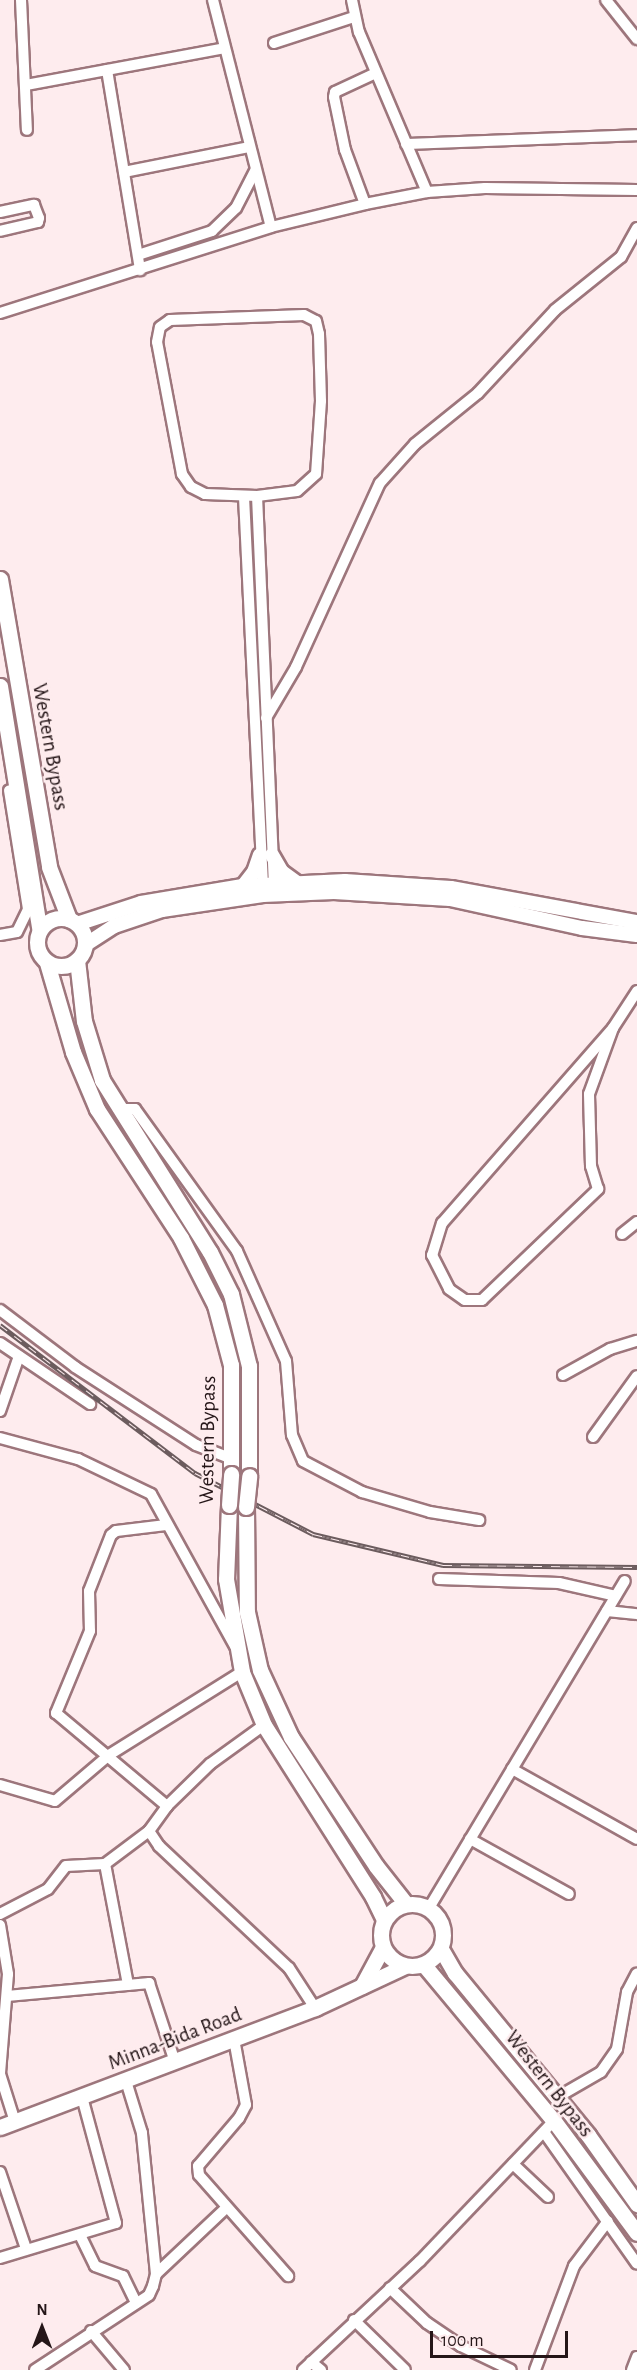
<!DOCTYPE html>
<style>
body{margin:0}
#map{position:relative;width:637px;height:2370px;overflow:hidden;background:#feecee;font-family:"Alegreya Sans",sans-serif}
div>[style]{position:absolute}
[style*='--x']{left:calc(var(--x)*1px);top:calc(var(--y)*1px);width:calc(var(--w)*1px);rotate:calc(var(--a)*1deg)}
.roads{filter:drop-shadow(2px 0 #9d767c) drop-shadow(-2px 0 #9d767c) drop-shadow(0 2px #9d767c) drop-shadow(0 -2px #9d767c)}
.minor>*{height:10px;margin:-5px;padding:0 5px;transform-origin:5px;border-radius:5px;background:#fff}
.secondary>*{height:14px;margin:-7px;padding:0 7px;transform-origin:7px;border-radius:7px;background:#fff}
.primary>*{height:15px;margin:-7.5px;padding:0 7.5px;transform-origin:7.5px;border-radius:7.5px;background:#fff}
.primary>.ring{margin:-7.5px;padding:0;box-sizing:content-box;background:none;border:15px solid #fff;border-radius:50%}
.rail>*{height:5px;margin-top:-2.5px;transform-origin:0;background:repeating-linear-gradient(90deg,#feecee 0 9px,#6c5c5e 0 18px);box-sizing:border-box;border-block:2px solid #6c5c5e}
.bridges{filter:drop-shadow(2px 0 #9d767c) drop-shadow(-2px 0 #9d767c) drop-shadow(0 2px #9d767c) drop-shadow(0 -2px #9d767c)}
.primary-bridge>*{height:15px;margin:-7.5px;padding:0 7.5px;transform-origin:7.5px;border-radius:7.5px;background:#fff}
span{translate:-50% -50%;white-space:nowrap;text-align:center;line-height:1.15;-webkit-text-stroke:5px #feecee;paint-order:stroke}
.street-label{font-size:21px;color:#251618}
.north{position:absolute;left:12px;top:2298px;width:60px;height:60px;-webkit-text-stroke:4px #feecee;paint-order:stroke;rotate:0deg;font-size:16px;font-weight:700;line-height:24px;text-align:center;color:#251618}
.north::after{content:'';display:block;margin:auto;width:21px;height:27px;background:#251618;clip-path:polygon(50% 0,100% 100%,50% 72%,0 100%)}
.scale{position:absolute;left:430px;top:2331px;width:138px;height:27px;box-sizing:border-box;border:3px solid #251618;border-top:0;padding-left:8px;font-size:18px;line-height:21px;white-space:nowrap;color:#251618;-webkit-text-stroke:4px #feecee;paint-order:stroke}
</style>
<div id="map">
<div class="roads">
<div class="minor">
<i style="--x:21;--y:0;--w:130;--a:87.4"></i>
<i style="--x:213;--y:0;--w:234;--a:75.7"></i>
<i style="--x:352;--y:0;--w:33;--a:78"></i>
<i style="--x:359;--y:32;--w:174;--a:67"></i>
<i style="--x:606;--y:0;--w:50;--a:51.5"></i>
<i style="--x:274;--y:43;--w:84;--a:-18"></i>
<i style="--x:107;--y:70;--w:203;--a:80.6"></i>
<i style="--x:26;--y:85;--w:202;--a:-10.5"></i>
<i style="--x:406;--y:144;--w:231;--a:-2.2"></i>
<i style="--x:124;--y:172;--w:127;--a:-11.3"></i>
<i style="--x:365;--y:204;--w:58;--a:-110.3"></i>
<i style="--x:345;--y:150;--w:54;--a:-101.7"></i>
<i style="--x:334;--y:97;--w:5;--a:-79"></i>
<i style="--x:335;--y:92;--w:45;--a:-24.9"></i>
<i style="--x:0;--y:212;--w:35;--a:-12"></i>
<i style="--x:34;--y:205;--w:14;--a:69"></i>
<i style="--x:39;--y:218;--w:4;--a:104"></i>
<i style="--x:38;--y:222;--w:39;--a:167"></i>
<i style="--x:138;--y:255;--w:78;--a:-18"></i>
<i style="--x:212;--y:231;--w:33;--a:-44"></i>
<i style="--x:236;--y:208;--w:42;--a:-62.8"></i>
<i style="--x:0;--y:313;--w:284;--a:-17.6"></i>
<i style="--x:271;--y:227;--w:97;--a:-13.7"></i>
<i style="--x:365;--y:204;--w:63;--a:-11"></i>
<i style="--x:427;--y:192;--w:58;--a:-3.9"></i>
<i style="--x:485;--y:188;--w:152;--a:0.8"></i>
<i style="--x:304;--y:315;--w:13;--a:27"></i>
<i style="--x:316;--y:321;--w:13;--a:77"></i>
<i style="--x:319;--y:334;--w:67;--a:88.3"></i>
<i style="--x:321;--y:401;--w:73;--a:93.9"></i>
<i style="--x:316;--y:474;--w:25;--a:138"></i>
<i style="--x:297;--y:491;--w:40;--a:172.9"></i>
<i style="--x:257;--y:496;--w:52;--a:-177.8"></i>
<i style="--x:205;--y:494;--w:16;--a:-153"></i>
<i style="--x:191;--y:487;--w:16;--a:-125"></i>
<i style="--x:182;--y:474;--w:134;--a:-100.7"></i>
<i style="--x:157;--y:342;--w:15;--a:-79"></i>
<i style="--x:160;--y:327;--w:12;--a:-35"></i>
<i style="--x:170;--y:320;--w:134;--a:-2.1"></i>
<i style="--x:257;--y:496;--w:395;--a:87.5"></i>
<i style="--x:244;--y:497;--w:395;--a:87.2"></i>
<i style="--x:266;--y:718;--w:59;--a:-59.5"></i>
<i style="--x:296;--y:667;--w:202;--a:-65.5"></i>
<i style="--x:380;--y:483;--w:52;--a:-48.1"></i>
<i style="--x:415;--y:444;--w:81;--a:-39"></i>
<i style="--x:478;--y:393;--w:113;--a:-47.1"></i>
<i style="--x:555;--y:310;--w:85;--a:-38.8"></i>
<i style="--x:621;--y:257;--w:33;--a:-61"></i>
<i style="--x:0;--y:935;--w:17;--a:-10"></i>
<i style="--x:17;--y:932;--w:25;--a:-64"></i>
<i style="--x:28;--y:909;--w:120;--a:-99.1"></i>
<i style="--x:613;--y:1028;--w:259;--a:131.2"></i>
<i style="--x:442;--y:1223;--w:34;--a:107"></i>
<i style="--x:432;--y:1255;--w:38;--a:63"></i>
<i style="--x:449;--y:1289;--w:19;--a:35"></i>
<i style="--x:465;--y:1300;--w:17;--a:0"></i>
<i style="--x:482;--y:1300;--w:161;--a:-43.7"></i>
<i style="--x:598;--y:1189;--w:24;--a:-107"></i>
<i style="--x:591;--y:1166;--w:72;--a:-91.6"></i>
<i style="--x:589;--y:1094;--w:70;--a:-70"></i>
<i style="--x:613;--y:1028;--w:44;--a:-57"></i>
<i style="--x:118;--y:1109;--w:17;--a:0"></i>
<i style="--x:135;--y:1109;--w:175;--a:54.3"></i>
<i style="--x:237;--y:1251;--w:120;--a:66"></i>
<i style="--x:286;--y:1361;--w:74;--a:85.4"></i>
<i style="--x:292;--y:1435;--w:28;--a:67"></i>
<i style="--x:303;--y:1461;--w:67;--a:27.7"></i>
<i style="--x:362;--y:1492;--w:71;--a:16.4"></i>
<i style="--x:430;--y:1512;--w:50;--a:9.3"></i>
<i style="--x:622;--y:1234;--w:19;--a:-39"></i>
<i style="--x:0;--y:1310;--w:94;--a:37.2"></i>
<i style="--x:75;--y:1367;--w:144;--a:32.8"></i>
<i style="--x:196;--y:1445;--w:39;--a:21"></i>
<i style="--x:0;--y:1343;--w:109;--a:34.1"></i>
<i style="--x:563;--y:1375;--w:54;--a:-29"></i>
<i style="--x:610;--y:1349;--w:28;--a:-17"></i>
<i style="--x:0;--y:1411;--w:58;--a:-70.9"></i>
<i style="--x:593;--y:1437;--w:75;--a:-54.2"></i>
<i style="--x:0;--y:1438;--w:81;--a:15.1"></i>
<i style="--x:78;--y:1459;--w:81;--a:25.6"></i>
<i style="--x:151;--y:1494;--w:174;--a:61.1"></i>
<i style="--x:166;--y:1525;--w:50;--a:173.2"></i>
<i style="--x:116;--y:1531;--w:6;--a:141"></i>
<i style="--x:111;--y:1535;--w:60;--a:111.4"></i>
<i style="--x:89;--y:1591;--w:40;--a:88.6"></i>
<i style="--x:90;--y:1631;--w:89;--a:112.5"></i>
<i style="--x:56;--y:1713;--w:145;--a:40"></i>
<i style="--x:439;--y:1579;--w:120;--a:1.9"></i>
<i style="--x:559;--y:1583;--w:58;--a:12.8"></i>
<i style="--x:607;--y:1611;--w:30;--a:6"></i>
<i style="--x:512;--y:1769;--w:143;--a:29.2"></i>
<i style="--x:0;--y:1785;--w:57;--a:16.2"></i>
<i style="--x:55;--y:1801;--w:71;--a:-40.4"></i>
<i style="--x:109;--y:1755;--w:157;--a:-32"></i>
<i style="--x:149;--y:1831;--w:18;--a:56"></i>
<i style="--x:159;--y:1846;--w:178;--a:43.2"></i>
<i style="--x:289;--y:1968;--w:48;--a:57"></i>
<i style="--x:470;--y:1839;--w:113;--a:29.1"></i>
<i style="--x:105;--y:1864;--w:123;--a:79.2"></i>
<i style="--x:429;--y:1908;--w:381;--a:-59.1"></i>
<i style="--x:0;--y:1914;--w:54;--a:-27.5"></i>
<i style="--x:48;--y:1889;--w:29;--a:-52"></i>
<i style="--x:66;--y:1866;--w:39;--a:-3"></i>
<i style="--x:105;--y:1864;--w:55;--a:-36.9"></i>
<i style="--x:149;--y:1831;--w:31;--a:-54"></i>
<i style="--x:167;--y:1806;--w:60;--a:-44.3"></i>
<i style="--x:210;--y:1764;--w:67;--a:-35.8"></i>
<i style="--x:0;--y:1925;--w:50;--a:80.7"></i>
<i style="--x:8;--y:1974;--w:100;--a:94.6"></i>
<i style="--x:0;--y:2074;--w:50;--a:72.6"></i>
<i style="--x:7;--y:1996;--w:143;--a:-5.2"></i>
<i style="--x:149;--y:1983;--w:83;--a:71.8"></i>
<i style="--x:234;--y:2039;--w:67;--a:79.7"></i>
<i style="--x:246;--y:2105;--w:15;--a:118"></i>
<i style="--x:239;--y:2118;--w:63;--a:130.5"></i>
<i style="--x:198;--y:2166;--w:9;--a:84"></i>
<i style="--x:199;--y:2175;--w:135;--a:48.6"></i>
<i style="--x:556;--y:2098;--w:52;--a:-30"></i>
<i style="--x:601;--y:2072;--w:28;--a:-55"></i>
<i style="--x:617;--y:2049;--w:58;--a:-80"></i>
<i style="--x:627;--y:1992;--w:21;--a:-62"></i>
<i style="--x:544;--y:2132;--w:161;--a:54.8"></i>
<i style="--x:513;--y:2164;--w:48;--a:43.3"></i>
<i style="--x:0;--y:2172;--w:81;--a:71.3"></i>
<i style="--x:80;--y:2235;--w:34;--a:64"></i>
<i style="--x:95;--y:2266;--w:30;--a:20"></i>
<i style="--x:123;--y:2276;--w:30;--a:64"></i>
<i style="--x:0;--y:2258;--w:121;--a:-16.8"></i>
<i style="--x:116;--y:2223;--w:131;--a:-105.1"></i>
<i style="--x:156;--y:2274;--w:95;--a:-43.3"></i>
<i style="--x:390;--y:2288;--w:51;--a:43.4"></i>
<i style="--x:427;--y:2323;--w:41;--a:34.1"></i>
<i style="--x:461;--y:2346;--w:55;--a:25.6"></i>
<i style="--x:354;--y:2320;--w:71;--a:44.4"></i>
<i style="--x:91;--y:2331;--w:51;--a:49.8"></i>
<i style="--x:311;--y:2362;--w:13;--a:39"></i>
<i style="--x:35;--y:2370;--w:136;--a:-33.3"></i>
<i style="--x:149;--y:2295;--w:10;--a:-66"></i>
<i style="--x:153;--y:2286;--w:12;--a:-76"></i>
<i style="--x:156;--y:2274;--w:142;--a:-95.7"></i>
<i style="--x:142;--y:2133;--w:54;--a:-107.1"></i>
<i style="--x:303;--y:2370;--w:160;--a:-43"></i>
<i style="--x:420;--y:2261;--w:194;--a:-46.3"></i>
<i style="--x:535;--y:2370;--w:111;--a:-69.4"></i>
<i style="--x:574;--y:2266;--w:56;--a:-52.9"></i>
<i style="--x:632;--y:2370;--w:14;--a:-69"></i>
</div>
<div class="secondary">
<i style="--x:272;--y:855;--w:20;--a:60"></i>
<i style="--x:282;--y:872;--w:17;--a:36"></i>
<i style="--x:243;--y:886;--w:18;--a:-52"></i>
<i style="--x:254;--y:872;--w:18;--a:-71"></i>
<i style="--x:77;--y:924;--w:67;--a:-18.2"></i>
<i style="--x:141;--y:903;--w:103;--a:-9.5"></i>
<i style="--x:243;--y:886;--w:102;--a:-2.8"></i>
<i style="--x:345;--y:881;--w:106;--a:3.8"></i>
<i style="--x:451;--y:888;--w:189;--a:10.4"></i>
<i style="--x:85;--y:945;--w:35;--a:-33"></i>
<i style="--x:114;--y:926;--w:51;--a:-18.4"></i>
<i style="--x:162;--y:910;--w:102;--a:-8.4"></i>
<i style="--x:263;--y:895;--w:71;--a:-2.4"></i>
<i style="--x:334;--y:892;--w:116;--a:3.5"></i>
<i style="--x:450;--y:899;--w:135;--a:12.4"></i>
<i style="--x:582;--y:928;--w:55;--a:7.3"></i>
</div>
<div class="primary">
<i style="--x:0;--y:579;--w:292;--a:80.3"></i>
<i style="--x:49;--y:867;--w:56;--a:69"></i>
<i style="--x:0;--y:686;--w:245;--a:80.8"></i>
<i class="ring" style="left:37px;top:918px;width:33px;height:33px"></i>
<i style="--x:77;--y:960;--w:61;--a:83.5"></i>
<i style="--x:84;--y:1021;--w:62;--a:73"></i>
<i style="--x:102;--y:1080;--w:203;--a:57.9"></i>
<i style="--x:210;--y:1252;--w:47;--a:63.4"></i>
<i style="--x:231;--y:1294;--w:74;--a:76"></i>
<i style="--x:249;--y:1366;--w:110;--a:90"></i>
<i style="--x:47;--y:963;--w:93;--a:73.7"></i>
<i style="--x:73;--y:1052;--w:62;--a:67.2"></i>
<i style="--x:97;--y:1109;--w:154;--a:56.9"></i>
<i style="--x:181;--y:1238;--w:75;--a:63.1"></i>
<i style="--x:215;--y:1305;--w:62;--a:75.1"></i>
<i style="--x:231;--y:1365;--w:109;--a:90"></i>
<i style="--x:229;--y:1505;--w:74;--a:92.3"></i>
<i style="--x:226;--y:1579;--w:94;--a:80.2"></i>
<i style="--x:242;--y:1672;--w:57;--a:67.5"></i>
<i style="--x:264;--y:1725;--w:204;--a:57.6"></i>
<i style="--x:373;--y:1897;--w:25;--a:64"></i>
<i style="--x:246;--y:1507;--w:105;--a:89.5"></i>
<i style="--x:247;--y:1612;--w:59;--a:77.4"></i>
<i style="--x:260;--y:1670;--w:74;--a:65.2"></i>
<i style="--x:291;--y:1737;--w:154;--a:56.6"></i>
<i style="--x:376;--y:1866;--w:48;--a:51.7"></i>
<i class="ring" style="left:381px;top:1904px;width:47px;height:47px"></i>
<i style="--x:441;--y:1949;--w:28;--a:60"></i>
<i style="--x:455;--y:1973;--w:210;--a:50.6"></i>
<i style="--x:588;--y:2135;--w:85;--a:54.6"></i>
<i style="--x:424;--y:1965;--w:203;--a:50.2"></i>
<i style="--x:554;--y:2121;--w:139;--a:53.5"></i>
<i style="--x:362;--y:1986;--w:44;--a:-61.7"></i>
<i style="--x:0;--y:2127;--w:337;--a:-20.7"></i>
<i style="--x:315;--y:2008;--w:99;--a:-25"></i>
</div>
</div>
<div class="rail">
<i style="--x:0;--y:1325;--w:245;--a:37.2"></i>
<i style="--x:195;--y:1473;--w:133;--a:27.3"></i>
<i style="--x:313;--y:1534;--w:134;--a:13.4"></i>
<i style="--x:443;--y:1565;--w:194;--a:0.6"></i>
</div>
<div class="bridges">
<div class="primary-bridge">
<i style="--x:229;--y:1505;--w:31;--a:-86"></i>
<i style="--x:246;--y:1507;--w:31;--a:-84"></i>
</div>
</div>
<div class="street-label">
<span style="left:50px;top:747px;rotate:80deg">Western Bypass</span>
<span style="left:208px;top:1440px;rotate:-89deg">Western Bypass</span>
<span style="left:175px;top:2039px;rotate:-21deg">Minna-Bida Road</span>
<span style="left:549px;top:2084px;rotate:52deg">Western Bypass</span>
</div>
<div class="north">N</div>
<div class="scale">100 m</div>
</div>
